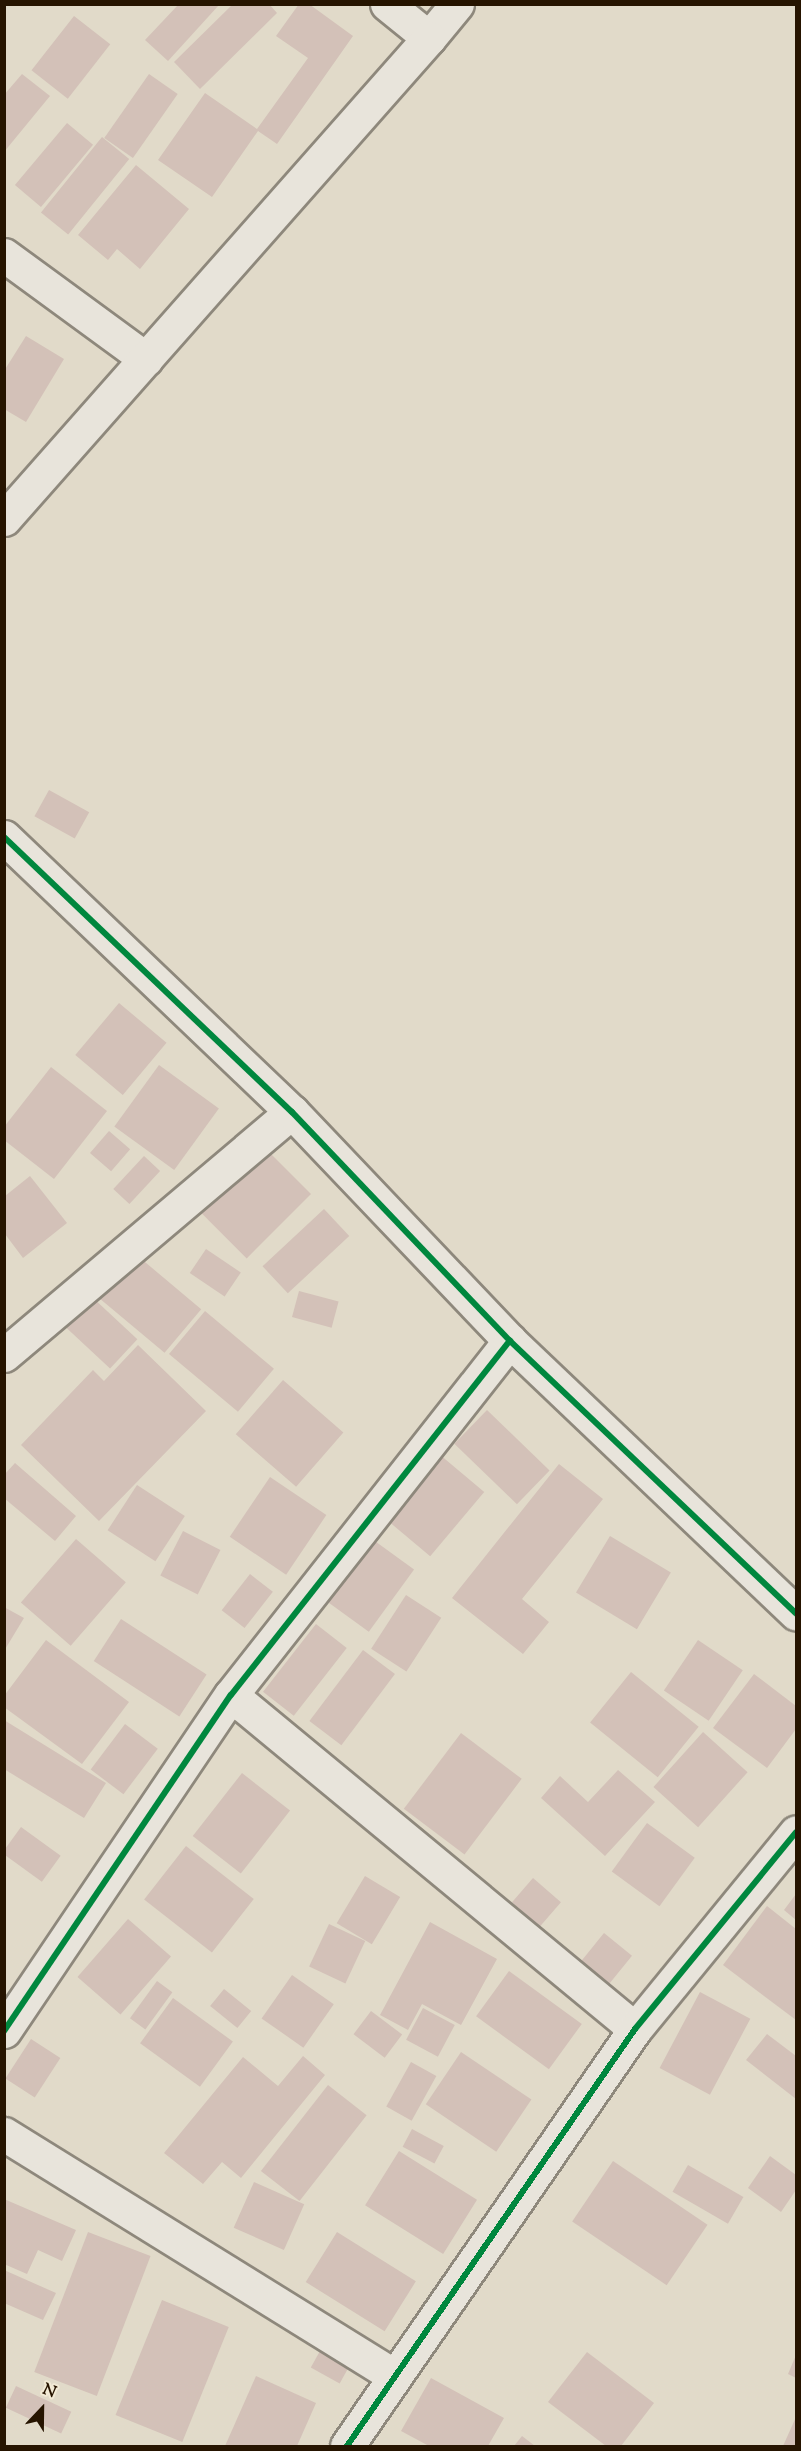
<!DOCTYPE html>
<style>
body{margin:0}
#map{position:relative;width:801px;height:2451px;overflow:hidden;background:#e1dac9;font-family:"Sorts Mill Goudy",serif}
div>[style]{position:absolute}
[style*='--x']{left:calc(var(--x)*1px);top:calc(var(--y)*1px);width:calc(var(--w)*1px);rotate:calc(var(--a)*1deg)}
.building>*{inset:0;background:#d3c1b8;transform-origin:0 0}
.roads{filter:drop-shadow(2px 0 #8e887c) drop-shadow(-2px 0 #8e887c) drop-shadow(0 2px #8e887c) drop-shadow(0 -2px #8e887c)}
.minor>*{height:33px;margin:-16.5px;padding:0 16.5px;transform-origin:16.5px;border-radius:16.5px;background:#e8e4db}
.tertiary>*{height:33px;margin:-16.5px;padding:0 16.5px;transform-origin:16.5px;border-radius:16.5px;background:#e8e4db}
.cycleway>*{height:6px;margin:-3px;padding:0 3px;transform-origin:3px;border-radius:3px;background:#00873e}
span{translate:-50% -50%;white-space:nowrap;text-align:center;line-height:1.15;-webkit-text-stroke:4.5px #f2ead5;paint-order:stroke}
.frame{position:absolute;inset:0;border:6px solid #261400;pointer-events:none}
.north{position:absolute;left:12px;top:2379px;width:60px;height:60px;-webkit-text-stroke:4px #f2ead5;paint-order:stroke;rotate:22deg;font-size:16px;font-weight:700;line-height:24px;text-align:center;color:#261400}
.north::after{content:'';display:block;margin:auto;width:21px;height:27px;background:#261400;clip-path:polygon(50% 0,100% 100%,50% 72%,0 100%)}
</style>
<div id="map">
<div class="building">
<i style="clip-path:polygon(233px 4px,269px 4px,277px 13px,200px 89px,174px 62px)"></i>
<i style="clip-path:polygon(299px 4px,309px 4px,353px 36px,277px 144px,258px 131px,212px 197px,158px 160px,205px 93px,257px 129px,308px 58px,276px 36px)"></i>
<i style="clip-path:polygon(178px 5px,219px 5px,168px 61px,145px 40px)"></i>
<i style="left:74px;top:16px;width:46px;height:69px;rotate:38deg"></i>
<i style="clip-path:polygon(22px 74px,50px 96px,4px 152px,4px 95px)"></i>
<i style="left:149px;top:74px;width:35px;height:78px;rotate:35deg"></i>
<i style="left:67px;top:123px;width:34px;height:81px;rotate:40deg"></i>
<i style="left:102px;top:137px;width:35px;height:97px;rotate:39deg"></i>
<i style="clip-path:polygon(136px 165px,189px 209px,140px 269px,117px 249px,108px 260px,78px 235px)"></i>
<i style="clip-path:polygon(26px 336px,64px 359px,26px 422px,4px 409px,4px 371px)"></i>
<i style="left:49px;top:790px;width:46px;height:30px;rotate:29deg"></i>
<i style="left:119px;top:1003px;width:62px;height:68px;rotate:40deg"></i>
<i style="left:159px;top:1065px;width:74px;height:76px;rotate:36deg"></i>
<i style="clip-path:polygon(51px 1067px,107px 1111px,54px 1179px,4px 1140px,4px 1127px)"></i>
<i style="left:109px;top:1131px;width:28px;height:29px;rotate:41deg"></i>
<i style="left:258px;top:1141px;width:75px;height:91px;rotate:45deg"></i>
<i style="left:144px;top:1156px;width:22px;height:45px;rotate:43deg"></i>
<i style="clip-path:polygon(30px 1176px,67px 1223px,23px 1258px,5px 1234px,5px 1196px)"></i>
<i style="left:324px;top:1209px;width:37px;height:84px;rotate:47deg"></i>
<i style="left:206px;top:1249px;width:42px;height:29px;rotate:34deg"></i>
<i style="left:133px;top:1252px;width:89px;height:57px;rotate:40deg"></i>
<i style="left:299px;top:1291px;width:41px;height:27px;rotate:15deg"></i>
<i style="left:92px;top:1297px;width:62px;height:40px;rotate:43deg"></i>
<i style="left:205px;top:1311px;width:90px;height:56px;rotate:40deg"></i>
<i style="clip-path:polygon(138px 1345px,206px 1411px,99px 1521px,21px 1445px,93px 1370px,104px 1381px)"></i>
<i style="left:283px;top:1380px;width:80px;height:72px;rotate:41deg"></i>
<i style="left:487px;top:1410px;width:87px;height:47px;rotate:44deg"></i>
<i style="left:439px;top:1454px;width:59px;height:84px;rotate:40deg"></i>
<i style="clip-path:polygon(15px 1463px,76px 1516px,55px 1541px,4px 1498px,4px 1475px)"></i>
<i style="clip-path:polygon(559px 1464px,603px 1499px,522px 1599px,549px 1622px,523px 1654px,452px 1598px)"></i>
<i style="left:270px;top:1477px;width:68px;height:72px;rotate:34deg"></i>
<i style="left:137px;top:1485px;width:57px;height:54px;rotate:33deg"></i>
<i style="left:183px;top:1531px;width:42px;height:50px;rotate:27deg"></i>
<i style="left:610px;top:1536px;width:71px;height:66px;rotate:31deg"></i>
<i style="left:76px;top:1539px;width:66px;height:84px;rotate:41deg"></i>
<i style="left:372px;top:1539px;width:52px;height:77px;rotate:36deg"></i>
<i style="left:250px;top:1574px;width:29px;height:46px;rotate:38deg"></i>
<i style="left:406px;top:1595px;width:42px;height:64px;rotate:33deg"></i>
<i style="clip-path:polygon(4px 1607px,24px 1618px,4px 1651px)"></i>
<i style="left:121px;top:1619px;width:102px;height:50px;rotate:33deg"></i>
<i style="left:316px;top:1624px;width:39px;height:86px;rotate:38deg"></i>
<i style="clip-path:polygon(46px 1640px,129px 1702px,82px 1764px,4px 1707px,4px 1696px)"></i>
<i style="left:698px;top:1640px;width:54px;height:61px;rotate:34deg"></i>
<i style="left:363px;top:1650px;width:40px;height:89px;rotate:37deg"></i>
<i style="left:631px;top:1672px;width:87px;height:65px;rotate:39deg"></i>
<i style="clip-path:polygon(754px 1674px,796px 1706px,796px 1729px,767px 1768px,713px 1728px)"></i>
<i style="clip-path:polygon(4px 1720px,106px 1783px,84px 1818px,4px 1769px)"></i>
<i style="left:125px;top:1724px;width:41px;height:57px;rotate:37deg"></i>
<i style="left:703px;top:1732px;width:60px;height:74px;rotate:42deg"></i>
<i style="left:461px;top:1733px;width:76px;height:95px;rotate:37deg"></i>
<i style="clip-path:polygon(618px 1770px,655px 1802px,605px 1856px,541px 1798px,560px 1776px,588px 1802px)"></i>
<i style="left:242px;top:1773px;width:61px;height:80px;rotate:38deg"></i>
<i style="left:647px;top:1823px;width:59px;height:60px;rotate:36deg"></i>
<i style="left:21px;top:1827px;width:49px;height:32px;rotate:36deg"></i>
<i style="left:186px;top:1846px;width:86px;height:68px;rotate:38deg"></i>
<i style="left:365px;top:1876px;width:41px;height:55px;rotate:31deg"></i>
<i style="left:533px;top:1878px;width:37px;height:32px;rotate:41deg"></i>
<i style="clip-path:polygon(796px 1894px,796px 1920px,784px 1910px)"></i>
<i style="clip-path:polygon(767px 1906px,796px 1929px,796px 2020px,723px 1965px)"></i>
<i style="left:128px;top:1919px;width:57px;height:77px;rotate:41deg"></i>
<i style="clip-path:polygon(430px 1922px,497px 1959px,461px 2025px,422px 2004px,408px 2030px,380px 2015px)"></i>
<i style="left:329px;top:1924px;width:40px;height:47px;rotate:25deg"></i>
<i style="left:604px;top:1933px;width:36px;height:46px;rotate:39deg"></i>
<i style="left:509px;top:1971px;width:90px;height:56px;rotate:36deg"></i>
<i style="left:292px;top:1975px;width:51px;height:53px;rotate:35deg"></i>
<i style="left:157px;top:1981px;width:19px;height:46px;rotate:36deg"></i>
<i style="left:224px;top:1989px;width:35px;height:22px;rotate:39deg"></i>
<i style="left:700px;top:1992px;width:57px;height:86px;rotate:28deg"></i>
<i style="left:173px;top:1998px;width:74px;height:56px;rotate:36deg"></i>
<i style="left:423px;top:2008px;width:36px;height:36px;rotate:28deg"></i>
<i style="left:371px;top:2011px;width:39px;height:29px;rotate:37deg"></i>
<i style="clip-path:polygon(767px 2034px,796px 2056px,796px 2099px,746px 2060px)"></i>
<i style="left:31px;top:2039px;width:35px;height:47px;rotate:33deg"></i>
<i style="left:461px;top:2052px;width:85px;height:63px;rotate:34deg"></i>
<i style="clip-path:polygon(303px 2056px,325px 2075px,241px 2178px,222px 2162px,203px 2184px,164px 2153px,243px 2057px,278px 2086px)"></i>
<i style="left:411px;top:2062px;width:29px;height:51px;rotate:29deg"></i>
<i style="left:328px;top:2085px;width:49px;height:109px;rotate:38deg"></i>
<i style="left:412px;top:2129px;width:36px;height:20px;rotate:28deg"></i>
<i style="left:399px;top:2151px;width:92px;height:64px;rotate:32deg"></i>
<i style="clip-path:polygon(770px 2156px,796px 2175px,796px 2190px,781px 2212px,748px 2188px)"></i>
<i style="left:613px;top:2161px;width:114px;height:73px;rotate:34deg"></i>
<i style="left:688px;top:2165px;width:64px;height:31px;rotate:30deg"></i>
<i style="left:254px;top:2182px;width:55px;height:50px;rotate:24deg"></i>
<i style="clip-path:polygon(4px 2199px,76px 2230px,62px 2261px,38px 2250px,27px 2274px,4px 2264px)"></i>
<i style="left:88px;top:2232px;width:67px;height:150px;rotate:21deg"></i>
<i style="left:337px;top:2232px;width:93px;height:59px;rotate:32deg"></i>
<i style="clip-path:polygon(4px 2270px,56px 2293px,43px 2320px,4px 2303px)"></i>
<i style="left:162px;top:2300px;width:72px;height:124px;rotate:22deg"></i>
<i style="left:320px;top:2351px;width:33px;height:19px;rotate:29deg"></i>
<i style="clip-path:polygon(587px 2352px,654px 2403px,621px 2446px,606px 2446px,548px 2402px)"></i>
<i style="clip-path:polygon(796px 2355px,796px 2378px,788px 2374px)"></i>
<i style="clip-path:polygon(256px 2376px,316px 2403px,297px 2446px,225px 2446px)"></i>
<i style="clip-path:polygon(431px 2378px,504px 2418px,488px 2446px,429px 2446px,401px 2431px)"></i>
<i style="left:16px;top:2386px;width:61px;height:24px;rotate:25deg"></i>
<i style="clip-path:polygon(796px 2417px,796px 2446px,783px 2446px)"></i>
<i style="clip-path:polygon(522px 2436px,535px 2446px,514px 2446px)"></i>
</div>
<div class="roads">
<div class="minor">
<i style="--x:387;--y:4;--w:54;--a:39"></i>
<i style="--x:429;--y:38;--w:44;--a:-50.5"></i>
<i style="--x:4;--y:255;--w:176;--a:36.2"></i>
<i style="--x:4;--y:519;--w:642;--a:-48.54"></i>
<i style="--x:4;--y:1355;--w:377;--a:-40.2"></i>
<i style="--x:231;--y:1695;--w:524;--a:39.58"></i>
<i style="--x:4;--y:2031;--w:405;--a:-56"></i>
<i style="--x:231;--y:1695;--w:451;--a:-51.8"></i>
<i style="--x:4;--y:2134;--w:459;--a:31.8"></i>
<i style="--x:347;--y:2446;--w:507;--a:-55.37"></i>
<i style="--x:635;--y:2029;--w:254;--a:-50.7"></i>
</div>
<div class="tertiary">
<i style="--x:4;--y:837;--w:398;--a:43.7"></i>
<i style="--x:292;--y:1112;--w:316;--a:46.4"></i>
<i style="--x:510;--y:1341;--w:395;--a:43.6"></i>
</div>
</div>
<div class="cycleway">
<i style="--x:4;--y:837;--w:398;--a:43.7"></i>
<i style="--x:292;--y:1112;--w:316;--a:46.4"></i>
<i style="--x:510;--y:1341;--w:395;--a:43.6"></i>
<i style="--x:4;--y:2031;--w:405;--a:-56"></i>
<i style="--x:231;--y:1695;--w:451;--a:-51.8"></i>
<i style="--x:347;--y:2446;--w:507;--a:-55.37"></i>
<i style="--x:635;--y:2029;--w:254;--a:-50.7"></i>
</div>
<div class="frame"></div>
<div class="north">N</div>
</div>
